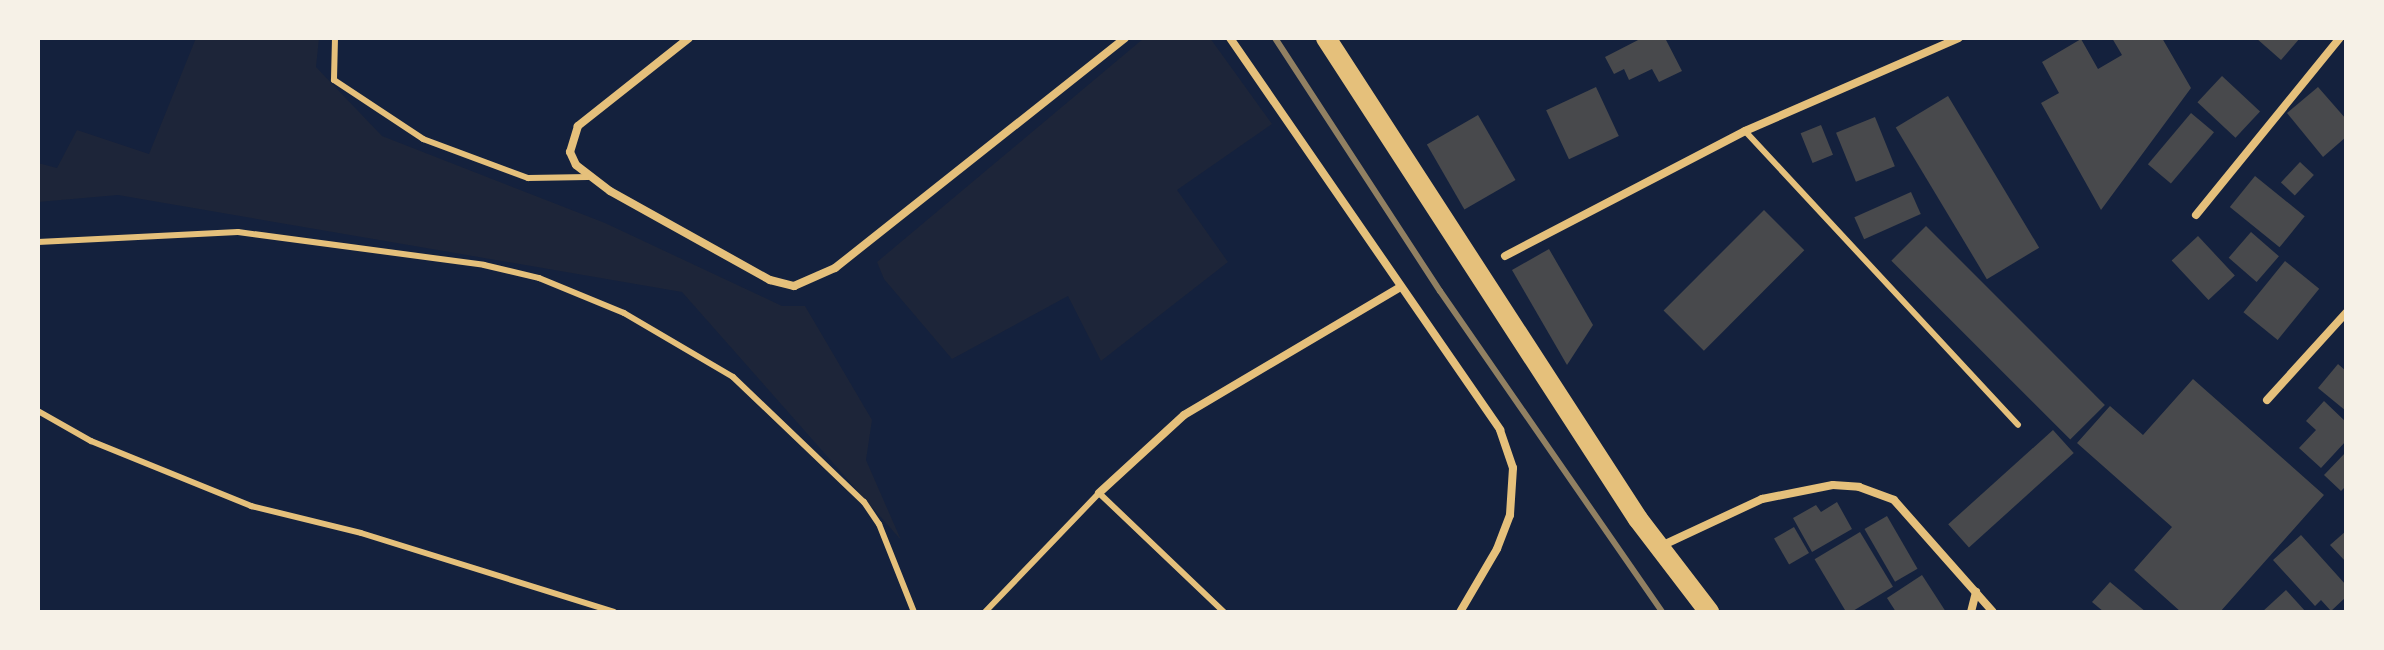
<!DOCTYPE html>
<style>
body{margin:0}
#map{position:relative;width:2384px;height:650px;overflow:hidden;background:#14213d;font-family:"Work Sans",sans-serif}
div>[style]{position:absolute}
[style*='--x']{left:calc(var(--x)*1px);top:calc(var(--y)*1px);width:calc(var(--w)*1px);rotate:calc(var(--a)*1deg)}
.green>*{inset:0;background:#1d2539}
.building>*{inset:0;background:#48494c;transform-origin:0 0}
.service>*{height:6px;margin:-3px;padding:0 3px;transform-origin:3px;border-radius:3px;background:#e5c07b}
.minor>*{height:8px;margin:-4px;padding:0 4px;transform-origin:4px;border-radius:4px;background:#e5c07b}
.primary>*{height:20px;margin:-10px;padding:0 10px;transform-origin:10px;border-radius:10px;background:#e5c07b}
.rail>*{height:6px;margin:-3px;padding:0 3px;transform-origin:3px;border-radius:3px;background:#918062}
span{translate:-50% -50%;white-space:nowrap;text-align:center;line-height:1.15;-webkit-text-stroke:7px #f6f1e7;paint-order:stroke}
.frame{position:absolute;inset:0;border:40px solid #f6f1e7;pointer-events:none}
</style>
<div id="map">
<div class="green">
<i style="clip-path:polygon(196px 38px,319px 38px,316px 67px,382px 136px,605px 223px,782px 306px,805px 306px,872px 420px,866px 460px,901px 540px,682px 292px,118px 195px,38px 202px,38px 163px,57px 168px,77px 130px,149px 154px)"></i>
<i style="clip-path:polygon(1144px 38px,1210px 38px,1272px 124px,1177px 190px,1228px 262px,1101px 361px,1068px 296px,952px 359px,884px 279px,877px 262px)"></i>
</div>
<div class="building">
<i style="clip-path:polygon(1642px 38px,1665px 38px,1682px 71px,1659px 82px,1652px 69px,1629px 80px,1624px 69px,1614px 74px,1605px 57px)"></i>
<i style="clip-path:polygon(2112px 38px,2162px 38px,2191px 88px,2101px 210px,2041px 103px,2059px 93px,2042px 62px,2081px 39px,2098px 69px,2122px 55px)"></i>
<i style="clip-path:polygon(2256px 38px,2300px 38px,2281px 60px)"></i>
<i style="left:2222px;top:76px;width:52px;height:36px;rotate:43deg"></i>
<i style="left:1596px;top:87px;width:54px;height:55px;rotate:65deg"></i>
<i style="clip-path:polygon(2318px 87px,2346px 119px,2346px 137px,2323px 157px,2287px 113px)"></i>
<i style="left:1948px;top:96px;width:177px;height:61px;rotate:59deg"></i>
<i style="left:2191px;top:113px;width:30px;height:67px;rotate:40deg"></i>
<i style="left:1478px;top:115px;width:75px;height:59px;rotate:60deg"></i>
<i style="left:1875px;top:117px;width:53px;height:42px;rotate:68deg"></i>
<i style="left:1821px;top:125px;width:32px;height:22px;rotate:68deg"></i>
<i style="left:2300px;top:162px;width:19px;height:28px;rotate:43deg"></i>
<i style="left:2255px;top:176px;width:64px;height:40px;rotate:39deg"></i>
<i style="left:1911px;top:192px;width:24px;height:62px;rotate:66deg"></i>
<i style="left:1764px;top:210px;width:57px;height:142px;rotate:45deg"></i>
<i style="left:1926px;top:226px;width:253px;height:49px;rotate:45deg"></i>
<i style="left:2251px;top:232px;width:37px;height:34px;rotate:41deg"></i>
<i style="left:2198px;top:236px;width:54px;height:36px;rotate:47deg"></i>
<i style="clip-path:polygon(1549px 249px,1593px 325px,1567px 365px,1512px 270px)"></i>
<i style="left:2285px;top:261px;width:44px;height:66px;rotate:39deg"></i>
<i style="clip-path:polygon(2338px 364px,2346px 371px,2346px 411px,2318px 388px)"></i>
<i style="clip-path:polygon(2193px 379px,2324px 495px,2220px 612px,2181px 612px,2134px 570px,2172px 527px,2077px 443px,2110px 406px,2143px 435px)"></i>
<i style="clip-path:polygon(2324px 401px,2346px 422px,2346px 441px,2321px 468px,2299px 448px,2316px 430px,2306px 421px)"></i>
<i style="left:2053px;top:430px;width:31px;height:141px;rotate:48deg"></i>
<i style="clip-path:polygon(2346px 452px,2346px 486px,2341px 491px,2324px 475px)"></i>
<i style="clip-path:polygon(1837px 502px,1852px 529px,1812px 552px,1793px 518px,1816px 505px,1821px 512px)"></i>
<i style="left:1887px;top:516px;width:61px;height:26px;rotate:60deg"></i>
<i style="left:1794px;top:527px;width:30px;height:23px;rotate:60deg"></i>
<i style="clip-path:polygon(2346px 531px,2346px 562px,2330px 545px)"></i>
<i style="left:1860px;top:532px;width:64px;height:53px;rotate:59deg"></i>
<i style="clip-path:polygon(2301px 535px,2346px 585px,2346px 597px,2331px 611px,2321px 600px,2315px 606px,2273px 560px)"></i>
<i style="clip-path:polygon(1922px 575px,1946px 612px,1896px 612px,1887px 598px)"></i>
<i style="clip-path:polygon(2110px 582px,2146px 612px,2104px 612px,2092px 602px)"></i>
<i style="clip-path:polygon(2286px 590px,2306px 612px,2262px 612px)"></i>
</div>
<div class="service">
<i style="--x:335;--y:38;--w:42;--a:91.4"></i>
<i style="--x:334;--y:80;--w:107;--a:33.5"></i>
<i style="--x:423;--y:139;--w:112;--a:20.4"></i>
<i style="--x:528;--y:178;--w:60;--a:-1"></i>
<i style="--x:1745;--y:131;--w:401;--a:47.1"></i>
<i style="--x:38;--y:242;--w:200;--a:-2.9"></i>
<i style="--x:238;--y:232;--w:248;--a:7.6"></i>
<i style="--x:484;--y:265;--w:57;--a:13.3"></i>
<i style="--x:539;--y:278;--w:92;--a:22.4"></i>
<i style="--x:624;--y:313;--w:126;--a:30.4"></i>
<i style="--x:733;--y:377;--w:181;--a:43.7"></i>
<i style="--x:864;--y:502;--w:27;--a:56"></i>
<i style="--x:879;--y:524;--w:95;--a:68.3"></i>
<i style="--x:38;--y:411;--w:61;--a:29.5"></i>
<i style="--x:91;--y:441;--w:173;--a:22.1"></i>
<i style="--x:251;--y:506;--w:113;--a:13.8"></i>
<i style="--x:361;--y:533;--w:265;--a:17.3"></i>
<i style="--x:985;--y:612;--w:165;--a:-46.2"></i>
<i style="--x:1099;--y:493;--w:173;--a:43.6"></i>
</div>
<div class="minor">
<i style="--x:689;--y:38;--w:142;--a:141.6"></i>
<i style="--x:578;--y:126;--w:27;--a:107"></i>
<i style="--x:570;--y:152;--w:14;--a:65"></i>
<i style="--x:576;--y:165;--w:43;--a:37.4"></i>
<i style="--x:610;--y:191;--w:183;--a:29.1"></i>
<i style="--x:770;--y:280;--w:25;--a:14"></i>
<i style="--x:794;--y:286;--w:45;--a:-23.7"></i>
<i style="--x:835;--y:268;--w:370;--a:-38.4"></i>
<i style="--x:1230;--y:38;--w:476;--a:55.4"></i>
<i style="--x:1500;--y:430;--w:40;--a:71.1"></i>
<i style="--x:1513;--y:468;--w:47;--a:93.7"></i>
<i style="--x:1510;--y:515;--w:36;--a:111"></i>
<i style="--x:1497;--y:549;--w:73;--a:120.4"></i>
<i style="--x:2196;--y:215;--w:228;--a:-50.9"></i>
<i style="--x:1505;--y:256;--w:271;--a:-27.5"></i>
<i style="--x:1745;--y:131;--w:233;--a:-23.5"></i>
<i style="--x:2267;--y:400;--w:118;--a:-47.8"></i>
<i style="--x:1099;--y:493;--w:115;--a:-42.5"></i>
<i style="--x:1184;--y:415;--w:250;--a:-30.6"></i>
<i style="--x:1659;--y:547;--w:114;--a:-25"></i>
<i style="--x:1762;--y:499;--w:72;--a:-11.2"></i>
<i style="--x:1833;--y:485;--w:26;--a:4"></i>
<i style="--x:1859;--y:487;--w:37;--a:20"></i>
<i style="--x:1894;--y:500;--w:149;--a:48.5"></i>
<i style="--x:1971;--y:612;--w:21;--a:-76"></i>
</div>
<div class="primary">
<i style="--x:1326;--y:38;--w:573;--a:57.03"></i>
<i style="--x:1638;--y:519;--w:117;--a:52.6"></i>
</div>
<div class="rail">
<i style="--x:1275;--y:38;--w:302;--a:56.9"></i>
<i style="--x:1440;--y:291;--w:390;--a:55.3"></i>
</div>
<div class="frame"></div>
</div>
